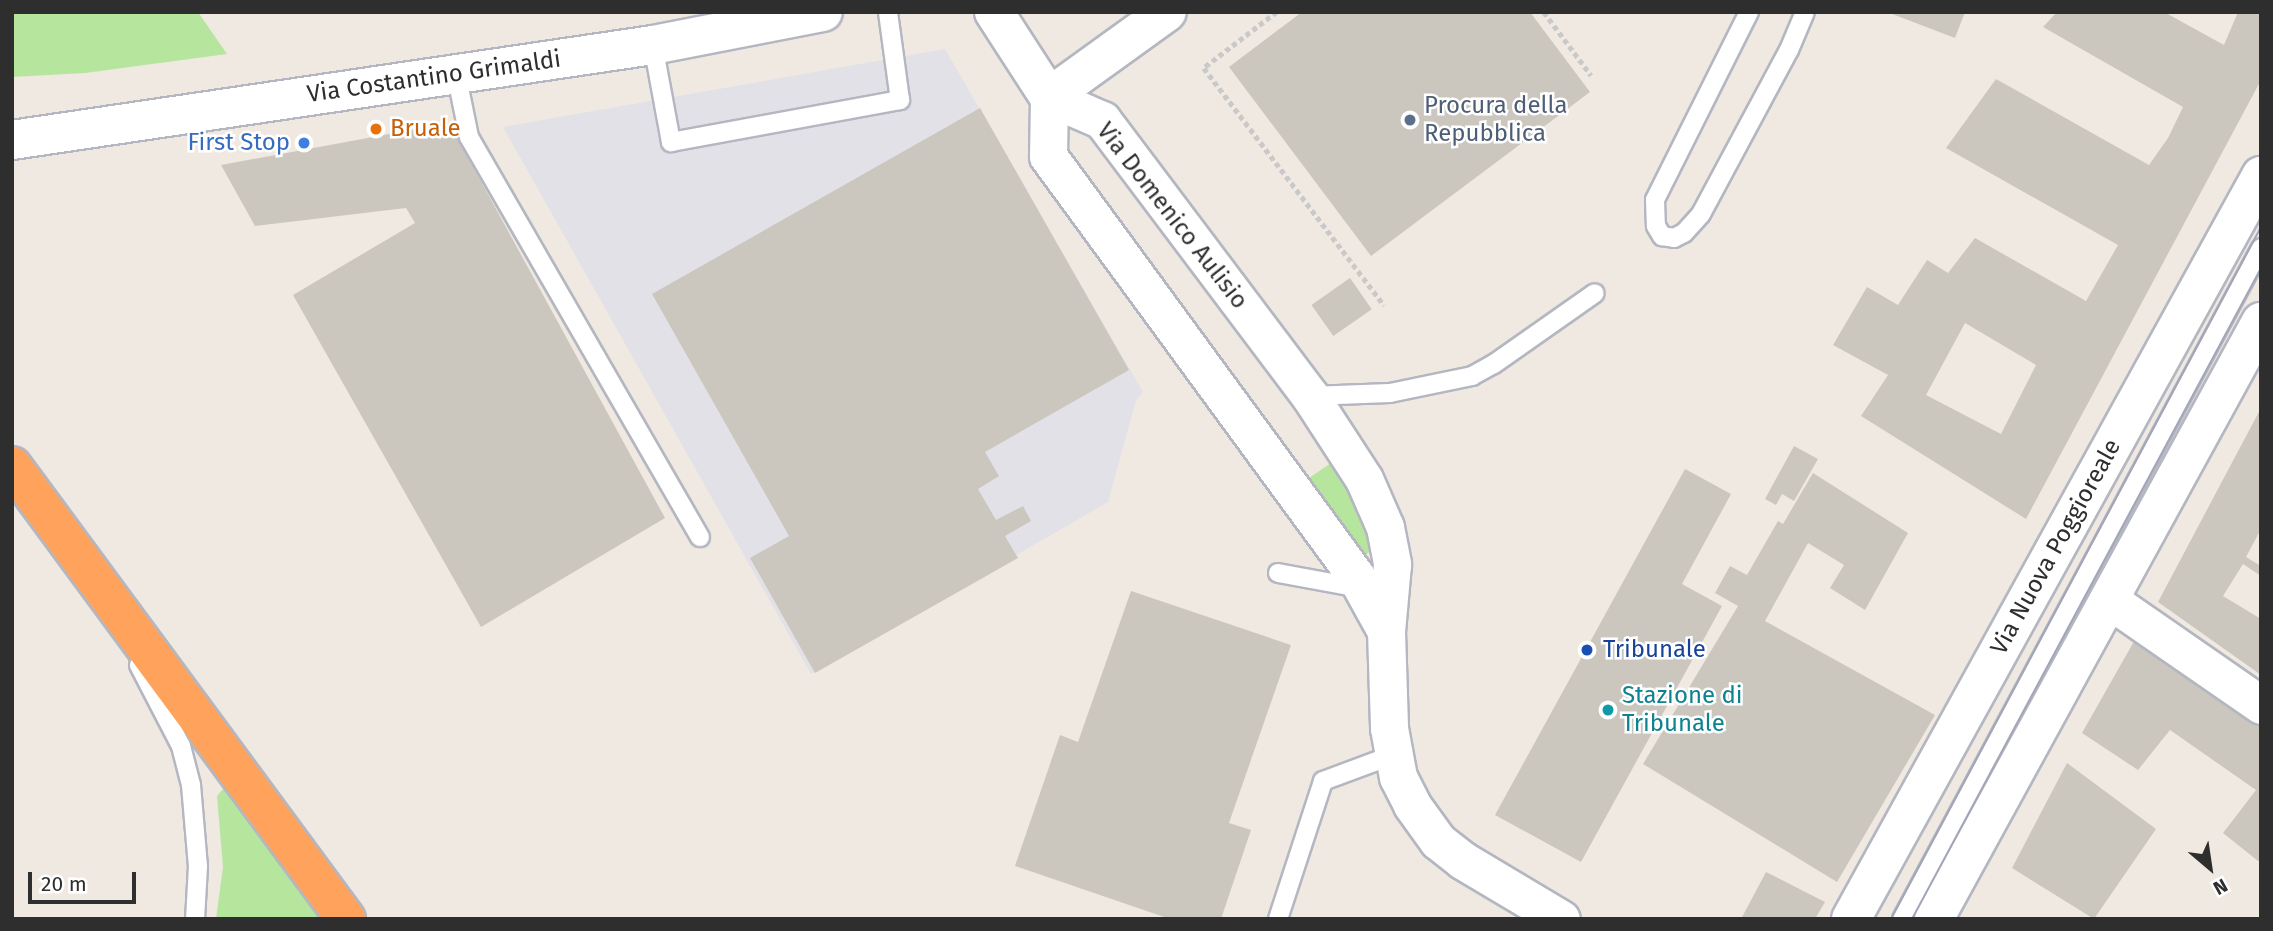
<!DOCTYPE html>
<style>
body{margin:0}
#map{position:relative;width:2273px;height:931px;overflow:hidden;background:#efe9e1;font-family:"Fira Sans",sans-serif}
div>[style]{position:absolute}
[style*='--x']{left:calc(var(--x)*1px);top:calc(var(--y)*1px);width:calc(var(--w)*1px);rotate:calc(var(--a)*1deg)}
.industrial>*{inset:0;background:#e3e1e8}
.green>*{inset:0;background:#b6e59e}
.building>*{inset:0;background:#cbc7bf;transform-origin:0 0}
.path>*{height:4.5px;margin-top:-2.25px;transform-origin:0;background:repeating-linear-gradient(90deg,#c9c9c9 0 5px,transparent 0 8.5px)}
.roads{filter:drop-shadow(2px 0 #b4b7c1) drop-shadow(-2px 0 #b4b7c1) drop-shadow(0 2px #b4b7c1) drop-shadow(0 -2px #b4b7c1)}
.lane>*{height:18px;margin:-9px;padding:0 9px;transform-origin:9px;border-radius:9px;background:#fff}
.street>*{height:37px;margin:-18.5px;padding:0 18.5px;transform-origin:18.5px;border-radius:18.5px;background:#fff}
.secondary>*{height:38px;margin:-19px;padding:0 19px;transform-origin:19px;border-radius:19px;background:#fff}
.highway>*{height:38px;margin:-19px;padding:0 19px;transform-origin:19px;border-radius:19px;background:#ffa35c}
.tram>*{height:2px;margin:-1px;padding:0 1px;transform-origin:1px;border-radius:1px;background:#a3a6b8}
.dots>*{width:19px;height:19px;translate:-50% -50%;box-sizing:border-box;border:4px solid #fff;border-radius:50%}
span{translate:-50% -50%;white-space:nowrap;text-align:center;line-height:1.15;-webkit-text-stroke:5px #fff;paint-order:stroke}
.street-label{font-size:24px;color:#2e2e2e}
.service-label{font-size:24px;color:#4e5e75}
.left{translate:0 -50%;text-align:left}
.food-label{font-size:24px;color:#c56008}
.shop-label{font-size:24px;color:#366cbe}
.right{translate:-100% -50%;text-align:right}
.transit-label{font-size:24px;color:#164399}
.culture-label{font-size:24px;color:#0d838f}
.frame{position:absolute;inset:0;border:14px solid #2e2e2e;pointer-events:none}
.north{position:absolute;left:2175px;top:833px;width:70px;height:70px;-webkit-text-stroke:5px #fff;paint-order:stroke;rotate:151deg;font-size:19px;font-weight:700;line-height:28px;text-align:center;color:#2e2e2e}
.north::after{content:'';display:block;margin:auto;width:24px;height:32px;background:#2e2e2e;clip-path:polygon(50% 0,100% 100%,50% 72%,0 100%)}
.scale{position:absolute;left:28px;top:872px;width:108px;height:32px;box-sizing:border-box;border:4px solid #2e2e2e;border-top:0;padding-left:9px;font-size:21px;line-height:24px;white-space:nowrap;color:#2e2e2e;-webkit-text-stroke:5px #fff;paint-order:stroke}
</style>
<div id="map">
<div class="industrial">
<i style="clip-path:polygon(945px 49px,1143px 392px,1136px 400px,1108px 502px,811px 674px,503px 127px)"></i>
</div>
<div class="green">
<i style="clip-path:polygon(12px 12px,198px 12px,227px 54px,85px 73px,12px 77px)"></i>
<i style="clip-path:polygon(1337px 459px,1350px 479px,1373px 548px,1366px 555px,1358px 551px,1306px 480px)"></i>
<i style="clip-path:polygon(228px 783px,327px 919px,216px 919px,223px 867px,217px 796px)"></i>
</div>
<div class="building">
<i style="clip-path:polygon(1302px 12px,1530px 12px,1590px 92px,1371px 256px,1229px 67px)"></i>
<i style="clip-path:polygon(1887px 12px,1965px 12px,1955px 38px)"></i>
<i style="clip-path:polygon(evenodd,2057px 12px,2164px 12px,2224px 45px,2238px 12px,2261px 12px,2261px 80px,2026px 519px,1861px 416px,1888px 375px,1833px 345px,1867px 287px,1898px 305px,1927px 260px,1948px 273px,1975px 238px,2086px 301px,2118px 245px,1946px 148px,1996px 79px,2149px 165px,2168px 138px,2183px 107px,2043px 27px,2057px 12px,1965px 323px,2036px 365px,2001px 434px,1926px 395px,1965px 323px)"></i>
<i style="clip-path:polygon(980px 108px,1129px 370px,985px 452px,999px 476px,978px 489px,996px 520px,1023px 506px,1031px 521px,1005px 536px,1018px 558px,815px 673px,750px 558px,789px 536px,652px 294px)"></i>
<i style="clip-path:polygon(449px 123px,665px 518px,481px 627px,293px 295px,415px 223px,406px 208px,255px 226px,221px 165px)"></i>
<i style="left:1350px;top:278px;width:38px;height:47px;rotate:55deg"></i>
<i style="clip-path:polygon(2261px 408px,2261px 529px,2246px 557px,2261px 566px,2261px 576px,2243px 564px,2223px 596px,2261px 619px,2261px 675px,2158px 602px)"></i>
<i style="clip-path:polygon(1794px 446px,1818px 459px,1794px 501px,1782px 494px,1776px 505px,1765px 499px)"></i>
<i style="clip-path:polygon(1685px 469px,1731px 494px,1682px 584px,1722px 606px,1581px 862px,1495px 815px)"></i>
<i style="clip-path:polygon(1813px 473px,1908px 533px,1865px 610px,1830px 588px,1844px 565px,1808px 543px,1765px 621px,1935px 715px,1837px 882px,1643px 764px,1738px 606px,1715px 593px,1730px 566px,1747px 575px,1778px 521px,1783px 524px)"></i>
<i style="clip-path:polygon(1131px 591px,1291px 645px,1229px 823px,1251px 830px,1221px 919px,1170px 919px,1015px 866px,1060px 735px,1078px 742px)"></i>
<i style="clip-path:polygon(2137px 636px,2261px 722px,2261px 860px,2258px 861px,2223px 833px,2256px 790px,2170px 730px,2138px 770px,2082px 733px)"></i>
<i style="clip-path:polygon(2067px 763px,2156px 829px,2094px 919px,2012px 868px)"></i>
<i style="clip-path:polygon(1766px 872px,1825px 902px,1815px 919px,1741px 919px)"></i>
</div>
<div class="path">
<i style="--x:1277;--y:12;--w:92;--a:142.5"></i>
<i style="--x:1204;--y:68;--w:298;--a:52.8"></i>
<i style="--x:1544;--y:12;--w:79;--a:53.3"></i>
</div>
<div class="roads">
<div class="lane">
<i style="--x:1749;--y:12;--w:210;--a:116.6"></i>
<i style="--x:1655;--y:200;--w:26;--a:88"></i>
<i style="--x:1656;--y:226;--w:12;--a:59"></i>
<i style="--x:1662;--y:236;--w:12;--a:9"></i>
<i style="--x:1674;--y:238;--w:11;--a:-27"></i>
<i style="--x:1684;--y:233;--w:25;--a:-48"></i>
<i style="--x:1701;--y:214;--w:186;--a:-61.8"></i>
<i style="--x:1789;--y:50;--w:41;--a:-67.2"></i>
<i style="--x:653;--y:45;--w:99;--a:79.5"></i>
<i style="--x:671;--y:142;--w:233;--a:-10.4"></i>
<i style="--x:900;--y:100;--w:89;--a:-97.8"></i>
<i style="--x:456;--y:73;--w:65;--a:78.5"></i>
<i style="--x:469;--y:137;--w:462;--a:60"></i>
<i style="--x:1310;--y:396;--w:80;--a:-2.1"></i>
<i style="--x:1390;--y:393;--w:84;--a:-11.7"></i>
<i style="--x:1472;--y:376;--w:25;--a:-29"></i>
<i style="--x:1494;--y:364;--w:123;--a:-35.1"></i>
<i style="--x:1278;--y:573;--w:83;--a:10.4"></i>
<i style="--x:139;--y:665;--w:91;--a:62.6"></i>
<i style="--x:181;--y:746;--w:40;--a:75.6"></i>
<i style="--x:191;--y:785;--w:81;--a:85.1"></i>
<i style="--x:198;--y:866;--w:53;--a:93.2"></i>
<i style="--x:1278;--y:919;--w:145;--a:-71.9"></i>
<i style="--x:1323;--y:781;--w:75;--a:-20.4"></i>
<i style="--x:1902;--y:919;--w:761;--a:-61.85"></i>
</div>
<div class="street">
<i style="--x:2108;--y:599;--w:186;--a:34.7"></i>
<i style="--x:1386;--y:631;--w:64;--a:-119"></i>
<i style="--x:1355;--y:575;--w:519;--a:-126.23"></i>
<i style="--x:1048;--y:156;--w:59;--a:-89"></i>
<i style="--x:1049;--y:97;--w:58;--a:23.5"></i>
<i style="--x:1102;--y:120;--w:346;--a:53"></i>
<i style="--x:1310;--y:396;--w:99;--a:57"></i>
<i style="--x:1364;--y:479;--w:52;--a:66.4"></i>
<i style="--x:1385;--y:527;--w:38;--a:79"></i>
<i style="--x:1392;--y:564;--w:67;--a:95.1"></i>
<i style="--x:1386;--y:631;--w:97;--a:88.2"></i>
<i style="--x:1389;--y:728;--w:50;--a:79.6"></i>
<i style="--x:1398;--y:777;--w:31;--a:63"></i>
<i style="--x:1412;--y:805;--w:44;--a:54.2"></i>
<i style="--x:1438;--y:841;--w:31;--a:38"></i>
<i style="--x:1462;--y:860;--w:115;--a:30.8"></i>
</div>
<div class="secondary">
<i style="--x:994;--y:12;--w:101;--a:57.1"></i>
<i style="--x:1049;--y:97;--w:145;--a:-35.8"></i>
<i style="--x:12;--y:140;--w:648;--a:-8.43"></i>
<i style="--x:653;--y:45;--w:173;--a:-11"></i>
<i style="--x:1851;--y:919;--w:849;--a:-61.11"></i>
<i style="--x:1934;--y:919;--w:681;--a:-61.29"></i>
</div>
<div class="highway">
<i style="--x:12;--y:466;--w:563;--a:53.6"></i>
</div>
</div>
<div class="tram">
<i style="--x:1891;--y:919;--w:785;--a:-61.87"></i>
<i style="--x:1912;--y:919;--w:739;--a:-61.8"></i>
</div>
<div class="dots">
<i style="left:1410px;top:120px;background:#5c6f8a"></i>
<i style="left:376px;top:129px;background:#e8710a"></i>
<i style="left:304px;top:143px;background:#3f7fe0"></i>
<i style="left:1587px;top:650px;background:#1a4fb4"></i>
<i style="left:1608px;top:710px;background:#0f9aa8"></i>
</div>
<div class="street-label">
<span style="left:434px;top:77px;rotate:-8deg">Via Costantino Grimaldi</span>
<span style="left:1172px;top:216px;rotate:52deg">Via Domenico Aulisio</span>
<span style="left:2056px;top:547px;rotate:-61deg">Via Nuova Poggioreale</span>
</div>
<div class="service-label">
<span class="left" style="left:1424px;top:120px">Procura della<br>Repubblica</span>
</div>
<div class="food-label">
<span class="left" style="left:390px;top:129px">Bruale</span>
</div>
<div class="shop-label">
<span class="right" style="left:290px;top:143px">First Stop</span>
</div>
<div class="transit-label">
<span class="left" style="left:1603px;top:650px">Tribunale</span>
</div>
<div class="culture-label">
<span class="left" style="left:1622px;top:710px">Stazione di<br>Tribunale</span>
</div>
<div class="frame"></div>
<div class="north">N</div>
<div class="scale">20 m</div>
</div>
